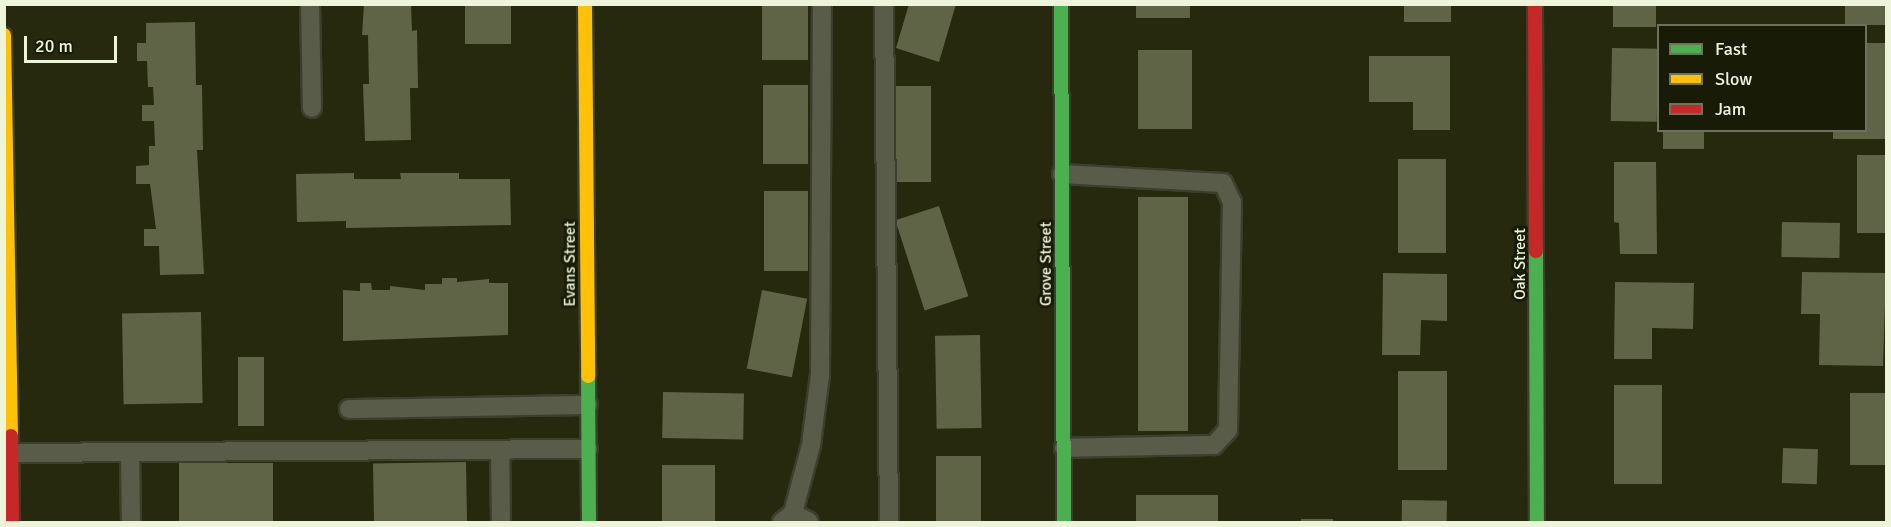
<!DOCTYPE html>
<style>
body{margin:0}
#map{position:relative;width:1891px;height:527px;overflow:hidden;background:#26290d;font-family:Signika,sans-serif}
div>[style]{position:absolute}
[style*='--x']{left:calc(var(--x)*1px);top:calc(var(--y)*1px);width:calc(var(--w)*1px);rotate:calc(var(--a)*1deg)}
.building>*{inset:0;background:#606447;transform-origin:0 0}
.roads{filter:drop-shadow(2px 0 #3d3f2d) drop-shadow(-2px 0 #3d3f2d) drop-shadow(0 2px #3d3f2d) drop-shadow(0 -2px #3d3f2d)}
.lane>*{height:18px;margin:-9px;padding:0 9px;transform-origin:9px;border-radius:9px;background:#585c49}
.fast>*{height:14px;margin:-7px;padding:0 7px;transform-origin:7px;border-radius:7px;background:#4caf50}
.slow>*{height:14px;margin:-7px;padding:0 7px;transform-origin:7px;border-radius:7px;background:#ffc107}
.jam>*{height:14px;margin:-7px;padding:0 7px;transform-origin:7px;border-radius:7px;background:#c62828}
span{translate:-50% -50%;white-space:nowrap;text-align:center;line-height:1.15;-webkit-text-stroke:6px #181c07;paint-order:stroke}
.street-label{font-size:16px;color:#eef4d9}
.frame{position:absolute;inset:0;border:6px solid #eef4d9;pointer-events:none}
.legend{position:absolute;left:1657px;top:24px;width:210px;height:108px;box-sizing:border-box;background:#181c07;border:2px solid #6e725b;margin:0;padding:8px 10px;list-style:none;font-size:18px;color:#eef4d9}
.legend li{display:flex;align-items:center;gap:12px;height:30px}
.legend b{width:30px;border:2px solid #6e725b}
.scale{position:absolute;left:24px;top:36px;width:93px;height:27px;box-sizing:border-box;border:3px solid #eef4d9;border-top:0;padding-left:8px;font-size:18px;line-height:21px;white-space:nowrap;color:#eef4d9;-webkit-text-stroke:4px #181c07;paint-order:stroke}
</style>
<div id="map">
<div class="building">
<i style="clip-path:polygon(364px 4px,411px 4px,412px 31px,417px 30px,418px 88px,410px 88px,411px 140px,365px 141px,363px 84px,369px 84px,368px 35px,362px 35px)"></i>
<i style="left:465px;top:4px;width:46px;height:40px"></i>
<i style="left:762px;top:4px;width:46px;height:56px"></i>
<i style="clip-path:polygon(909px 4px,956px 4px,939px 62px,896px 48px)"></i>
<i style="left:1136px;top:4px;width:54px;height:14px"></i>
<i style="left:1404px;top:4px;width:47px;height:18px"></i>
<i style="left:1845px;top:4px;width:41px;height:21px"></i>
<i style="left:1613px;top:5px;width:43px;height:22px"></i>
<i style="clip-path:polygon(195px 22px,196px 85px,202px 85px,203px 150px,197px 150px,204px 274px,160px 275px,159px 246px,144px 246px,144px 229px,156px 229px,150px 184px,136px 184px,136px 166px,149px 165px,149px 146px,155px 146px,154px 121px,142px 121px,142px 105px,154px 105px,153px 87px,148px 87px,147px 61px,137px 61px,137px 43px,146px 43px,146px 23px)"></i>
<i style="clip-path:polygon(1866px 43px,1886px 43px,1886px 139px,1833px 139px,1833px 130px,1866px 130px)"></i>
<i style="left:1612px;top:48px;width:46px;height:73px;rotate:1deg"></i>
<i style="left:1138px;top:50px;width:54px;height:79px"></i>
<i style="clip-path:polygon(1369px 56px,1450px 56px,1450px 130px,1413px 130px,1413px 102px,1369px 102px)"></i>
<i style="left:763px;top:85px;width:45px;height:79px"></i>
<i style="left:887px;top:86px;width:44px;height:96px"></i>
<i style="left:1663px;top:130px;width:41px;height:19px"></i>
<i style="left:1857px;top:155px;width:29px;height:78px"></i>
<i style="left:1398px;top:159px;width:48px;height:94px"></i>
<i style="clip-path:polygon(1614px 162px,1656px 162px,1657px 254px,1620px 254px,1619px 223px,1614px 222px)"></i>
<i style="clip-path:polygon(354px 173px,354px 179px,401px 179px,400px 173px,459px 173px,459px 179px,510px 179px,511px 225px,346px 228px,346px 221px,297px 222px,296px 174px)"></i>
<i style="left:764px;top:191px;width:44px;height:80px"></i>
<i style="left:1138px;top:197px;width:50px;height:234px"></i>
<i style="left:939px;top:206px;width:95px;height:46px;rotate:72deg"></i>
<i style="left:1782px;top:222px;width:58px;height:35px;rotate:1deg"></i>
<i style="clip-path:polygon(1802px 272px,1886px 273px,1883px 366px,1819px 365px,1820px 314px,1801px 314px)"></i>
<i style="clip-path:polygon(1383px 273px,1447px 274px,1447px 321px,1421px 320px,1420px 355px,1382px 355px)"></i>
<i style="clip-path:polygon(442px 278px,457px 278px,457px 282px,489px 279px,489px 283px,508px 283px,508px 335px,343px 341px,343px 290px,360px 291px,360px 283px,371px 283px,372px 290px,390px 290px,390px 286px,425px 290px,425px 284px,442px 284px)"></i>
<i style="clip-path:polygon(1615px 282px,1694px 283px,1693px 329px,1652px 328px,1652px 359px,1614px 359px)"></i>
<i style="left:762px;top:290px;width:46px;height:80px;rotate:11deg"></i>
<i style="left:201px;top:312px;width:91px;height:79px;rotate:89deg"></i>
<i style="left:980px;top:335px;width:93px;height:45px;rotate:89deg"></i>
<i style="left:238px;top:357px;width:26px;height:69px"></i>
<i style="left:1398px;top:371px;width:49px;height:99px"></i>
<i style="left:1614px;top:385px;width:48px;height:99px"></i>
<i style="left:663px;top:392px;width:81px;height:46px;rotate:1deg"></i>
<i style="left:1850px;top:393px;width:36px;height:72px"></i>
<i style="left:1783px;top:448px;width:35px;height:35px;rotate:2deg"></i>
<i style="left:936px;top:456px;width:45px;height:66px"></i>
<i style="left:466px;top:462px;width:60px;height:93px;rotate:89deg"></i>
<i style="left:273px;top:463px;width:59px;height:94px;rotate:90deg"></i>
<i style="left:662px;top:465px;width:53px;height:57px"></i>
<i style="left:1136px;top:495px;width:82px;height:27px"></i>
<i style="left:1402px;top:500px;width:45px;height:22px;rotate:1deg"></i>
<i style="left:1301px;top:519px;width:32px;height:3px"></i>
</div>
<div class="roads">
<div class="lane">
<i style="--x:310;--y:4;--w:104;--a:88.9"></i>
<i style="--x:884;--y:4;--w:518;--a:89.45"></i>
<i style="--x:1062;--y:174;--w:161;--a:3.2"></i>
<i style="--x:1223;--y:183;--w:21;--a:65"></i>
<i style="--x:1232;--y:202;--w:228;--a:91"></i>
<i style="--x:1228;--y:430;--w:21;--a:133"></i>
<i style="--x:1214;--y:445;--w:150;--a:178.9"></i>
<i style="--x:349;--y:409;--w:239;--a:-1"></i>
<i style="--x:500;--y:450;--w:72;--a:89.2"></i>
<i style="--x:130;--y:452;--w:70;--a:89.2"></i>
<i style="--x:11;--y:453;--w:577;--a:-0.4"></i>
<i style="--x:793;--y:513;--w:70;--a:-75.2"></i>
<i style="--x:811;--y:445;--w:71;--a:-82.7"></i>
<i style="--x:820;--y:375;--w:371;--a:-89.7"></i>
<i style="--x:782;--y:522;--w:14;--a:-39"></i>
<i style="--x:793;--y:513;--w:18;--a:29"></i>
</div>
<div class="fast">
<i style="--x:1061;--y:4;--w:518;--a:89.67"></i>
<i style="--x:1536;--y:251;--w:271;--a:89.8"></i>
<i style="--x:588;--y:376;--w:146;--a:89.6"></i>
</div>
<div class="slow">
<i style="--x:585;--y:4;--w:372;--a:89.5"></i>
<i style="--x:4;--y:35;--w:401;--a:89"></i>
</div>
<div class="jam">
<i style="--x:1535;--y:4;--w:247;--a:89.8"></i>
<i style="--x:11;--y:436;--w:86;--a:89.3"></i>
</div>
</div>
<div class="street-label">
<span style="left:570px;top:264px;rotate:-90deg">Evans Street</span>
<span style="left:1046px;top:264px;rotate:-90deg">Grove Street</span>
<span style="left:1520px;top:264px;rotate:-90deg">Oak Street</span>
</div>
<div class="frame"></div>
<ul class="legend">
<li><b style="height:8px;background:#4caf50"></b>Fast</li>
<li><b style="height:8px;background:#ffc107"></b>Slow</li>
<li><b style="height:8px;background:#c62828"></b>Jam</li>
</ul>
<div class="scale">20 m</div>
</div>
